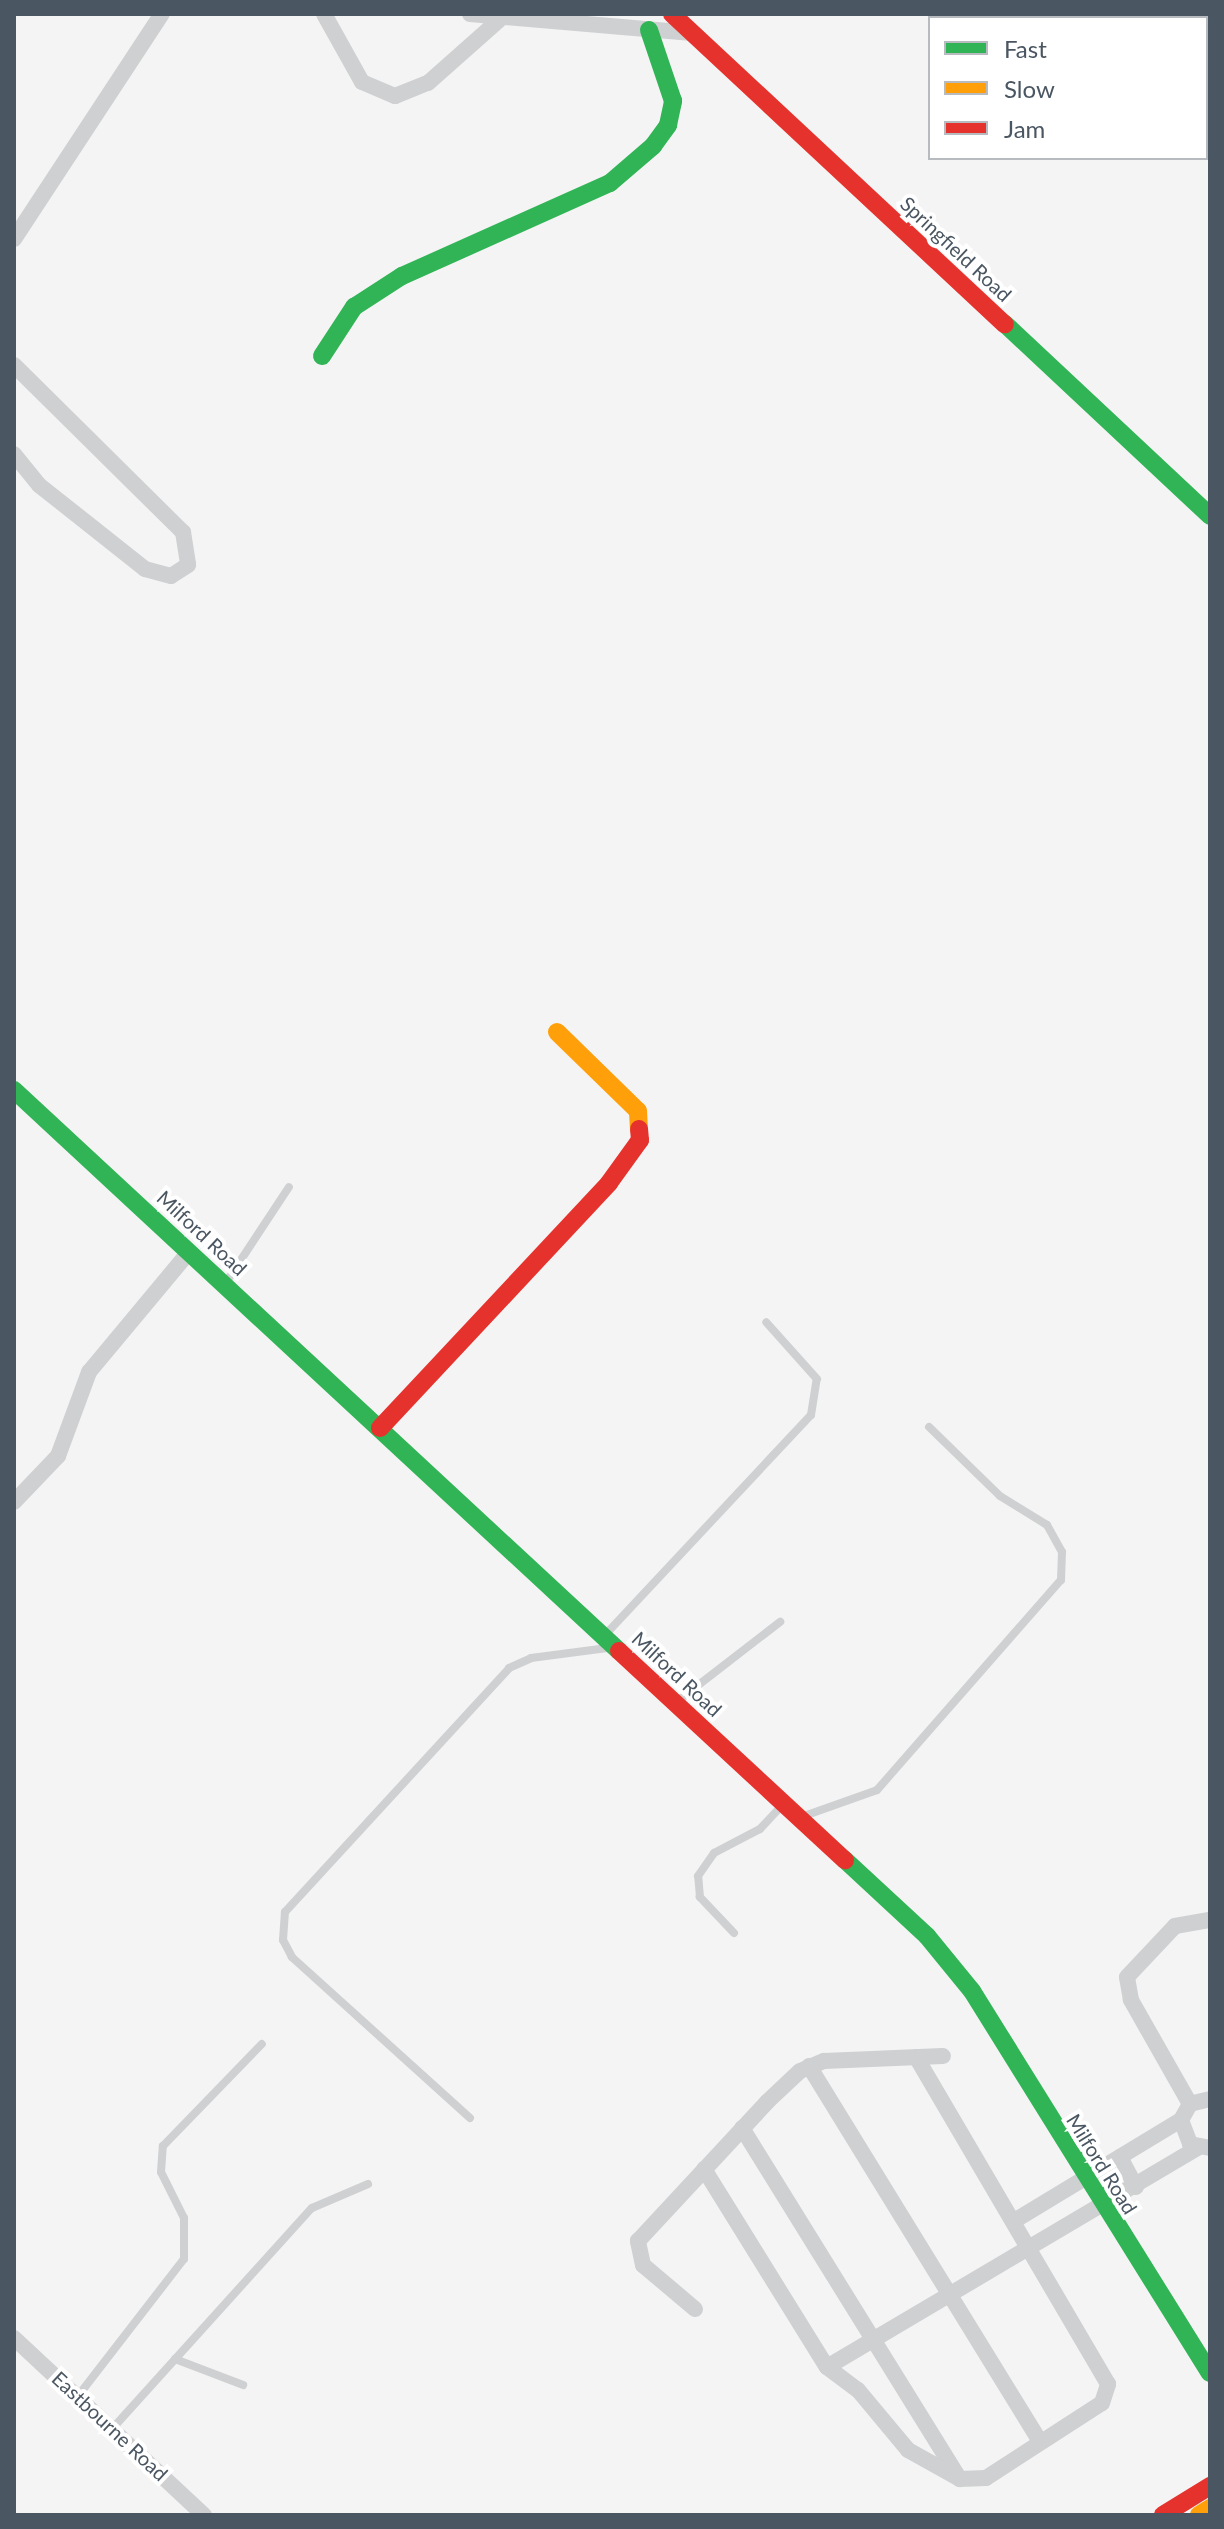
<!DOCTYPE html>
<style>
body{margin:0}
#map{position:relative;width:1224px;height:2529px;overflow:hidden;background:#f4f4f4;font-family:Lato,sans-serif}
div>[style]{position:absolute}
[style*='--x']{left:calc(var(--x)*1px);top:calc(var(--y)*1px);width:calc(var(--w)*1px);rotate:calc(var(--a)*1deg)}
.lane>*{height:8px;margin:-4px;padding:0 4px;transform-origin:4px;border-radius:4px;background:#ced0d2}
.street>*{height:16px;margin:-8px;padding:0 8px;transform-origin:8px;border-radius:8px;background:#ced0d2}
.fast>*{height:18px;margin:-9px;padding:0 9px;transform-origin:9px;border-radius:9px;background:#30b455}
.slow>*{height:18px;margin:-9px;padding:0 9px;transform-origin:9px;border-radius:9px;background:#ff9f0a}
.jam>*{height:18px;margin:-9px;padding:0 9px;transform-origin:9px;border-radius:9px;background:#e5322d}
span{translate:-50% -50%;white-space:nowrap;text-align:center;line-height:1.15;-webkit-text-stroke:8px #fff;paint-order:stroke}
.street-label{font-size:20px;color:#4a5661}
.frame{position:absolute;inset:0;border:16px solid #4a5661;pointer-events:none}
.legend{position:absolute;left:928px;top:16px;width:280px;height:144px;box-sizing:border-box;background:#fff;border:2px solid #b7bbc0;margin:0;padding:10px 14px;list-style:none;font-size:24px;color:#4a5661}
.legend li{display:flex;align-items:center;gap:16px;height:40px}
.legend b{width:40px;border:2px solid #b7bbc0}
</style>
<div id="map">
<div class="lane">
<i style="--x:225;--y:1284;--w:116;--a:-56.6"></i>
<i style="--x:605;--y:1635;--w:301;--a:-46.9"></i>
<i style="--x:811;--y:1415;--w:36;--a:-81"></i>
<i style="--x:817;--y:1379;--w:76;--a:-131.8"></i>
<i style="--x:679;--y:1700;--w:128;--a:-37.7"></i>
<i style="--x:804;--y:1816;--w:77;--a:-19.6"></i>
<i style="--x:877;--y:1790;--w:279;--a:-48.8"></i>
<i style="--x:1061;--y:1580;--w:28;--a:-88"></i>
<i style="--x:1062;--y:1552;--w:31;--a:-119"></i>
<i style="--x:1047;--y:1525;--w:55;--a:-148.3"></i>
<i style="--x:1000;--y:1496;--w:99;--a:-135.8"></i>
<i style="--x:734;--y:1933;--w:50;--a:-133.4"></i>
<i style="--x:700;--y:1897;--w:21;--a:-95"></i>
<i style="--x:698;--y:1876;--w:28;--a:-55"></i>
<i style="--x:714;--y:1853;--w:52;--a:-27.6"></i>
<i style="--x:760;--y:1829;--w:33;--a:-47"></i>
<i style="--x:470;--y:2118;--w:240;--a:-137.9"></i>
<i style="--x:292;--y:1957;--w:19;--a:-118"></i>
<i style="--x:283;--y:1940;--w:28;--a:-86"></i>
<i style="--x:285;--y:1912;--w:331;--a:-47.4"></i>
<i style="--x:509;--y:1668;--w:24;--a:-24"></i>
<i style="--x:531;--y:1658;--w:77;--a:-7.5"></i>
<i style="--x:175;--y:2359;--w:73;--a:20.9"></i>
<i style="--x:78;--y:2396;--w:173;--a:-52.3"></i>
<i style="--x:184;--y:2259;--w:41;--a:-90"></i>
<i style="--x:184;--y:2218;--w:51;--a:-116.6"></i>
<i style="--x:161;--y:2172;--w:26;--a:-86"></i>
<i style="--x:163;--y:2146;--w:142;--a:-45.9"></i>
<i style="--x:112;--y:2429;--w:298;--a:-47.9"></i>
<i style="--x:312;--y:2208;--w:61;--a:-23.2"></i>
</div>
<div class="street">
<i style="--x:324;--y:14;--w:78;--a:60.8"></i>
<i style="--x:362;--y:82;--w:36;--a:23"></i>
<i style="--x:395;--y:96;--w:35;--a:-22"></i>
<i style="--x:428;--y:83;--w:95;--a:-41.6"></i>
<i style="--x:470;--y:14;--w:223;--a:4.9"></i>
<i style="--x:14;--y:239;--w:269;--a:-56.7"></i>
<i style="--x:14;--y:365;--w:238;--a:44.7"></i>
<i style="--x:183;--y:532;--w:33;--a:81"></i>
<i style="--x:188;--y:565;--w:20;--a:147"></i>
<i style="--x:171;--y:576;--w:27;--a:-165"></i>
<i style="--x:145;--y:569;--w:135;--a:-141.6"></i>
<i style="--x:39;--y:485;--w:40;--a:-129"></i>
<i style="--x:14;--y:1502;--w:64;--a:-46.3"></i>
<i style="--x:58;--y:1456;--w:90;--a:-69.7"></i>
<i style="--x:89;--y:1372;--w:156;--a:-50.2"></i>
<i style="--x:809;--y:2066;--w:440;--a:58.4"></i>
<i style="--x:1210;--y:2099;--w:21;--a:166"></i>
<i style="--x:1190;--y:2104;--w:18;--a:119"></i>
<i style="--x:1181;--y:2120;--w:26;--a:69"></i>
<i style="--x:1190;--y:2144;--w:20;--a:11"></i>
<i style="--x:1190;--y:2104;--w:120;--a:-119.6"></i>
<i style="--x:1131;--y:2000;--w:23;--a:-100"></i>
<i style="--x:1127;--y:1977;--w:70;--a:-46.7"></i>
<i style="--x:1175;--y:1926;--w:36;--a:-10"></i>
<i style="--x:742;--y:2128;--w:413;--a:58.2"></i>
<i style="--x:1120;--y:2157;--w:34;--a:62"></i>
<i style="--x:704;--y:2169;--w:233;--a:58.2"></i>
<i style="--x:827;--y:2367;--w:39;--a:37"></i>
<i style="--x:858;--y:2390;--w:78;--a:50.2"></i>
<i style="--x:908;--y:2450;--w:60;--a:29.1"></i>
<i style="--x:960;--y:2479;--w:26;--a:-2"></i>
<i style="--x:986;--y:2478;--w:138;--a:-32.9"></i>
<i style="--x:1102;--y:2403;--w:20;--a:-72"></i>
<i style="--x:1108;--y:2384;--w:379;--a:-120.4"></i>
<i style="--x:1014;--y:2221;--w:195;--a:-31.2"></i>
<i style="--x:695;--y:2309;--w:68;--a:-139.8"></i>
<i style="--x:643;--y:2265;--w:25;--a:-102"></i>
<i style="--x:638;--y:2241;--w:190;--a:-47.1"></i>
<i style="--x:767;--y:2102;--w:45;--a:-43.2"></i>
<i style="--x:800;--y:2071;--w:26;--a:-23"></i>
<i style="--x:824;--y:2061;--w:119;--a:-2.4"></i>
<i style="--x:14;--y:2338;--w:260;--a:43"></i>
<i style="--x:827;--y:2367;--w:431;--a:-30.6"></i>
</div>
<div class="fast">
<i style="--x:1005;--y:324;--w:281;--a:43.1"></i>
<i style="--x:322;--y:356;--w:59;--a:-56.9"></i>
<i style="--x:354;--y:307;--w:57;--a:-32.9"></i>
<i style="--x:402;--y:276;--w:228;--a:-24.1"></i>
<i style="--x:610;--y:183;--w:57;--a:-40.7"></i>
<i style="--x:653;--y:146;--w:26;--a:-54"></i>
<i style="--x:668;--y:125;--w:25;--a:-78"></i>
<i style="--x:673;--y:101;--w:75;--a:-108.7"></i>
<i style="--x:14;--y:1090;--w:825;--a:42.84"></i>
<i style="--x:845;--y:1860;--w:112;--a:42.8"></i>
<i style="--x:927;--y:1936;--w:71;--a:50.7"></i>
<i style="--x:972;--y:1991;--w:450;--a:58.1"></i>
</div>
<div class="slow">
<i style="--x:557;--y:1032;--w:113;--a:44.3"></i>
<i style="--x:638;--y:1111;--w:18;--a:87"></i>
<i style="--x:1199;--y:2515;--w:13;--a:-32"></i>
</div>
<div class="jam">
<i style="--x:672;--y:14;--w:455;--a:43"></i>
<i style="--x:380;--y:1428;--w:335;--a:-46.9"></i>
<i style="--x:609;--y:1183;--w:53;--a:-54.2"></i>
<i style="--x:640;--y:1140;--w:11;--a:-95"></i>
<i style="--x:619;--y:1651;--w:308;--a:42.8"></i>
<i style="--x:1163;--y:2515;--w:55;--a:-31.7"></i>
</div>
<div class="street-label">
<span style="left:956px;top:249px;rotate:43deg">Springfield Road</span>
<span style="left:202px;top:1233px;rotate:43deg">Milford Road</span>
<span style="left:677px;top:1674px;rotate:43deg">Milford Road</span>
<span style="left:1102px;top:2164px;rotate:58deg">Milford Road</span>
<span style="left:110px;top:2426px;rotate:43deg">Eastbourne Road</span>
</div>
<div class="frame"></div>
<ul class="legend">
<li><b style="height:10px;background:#30b455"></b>Fast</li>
<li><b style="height:10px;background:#ff9f0a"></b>Slow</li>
<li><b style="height:10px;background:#e5322d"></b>Jam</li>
</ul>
</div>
